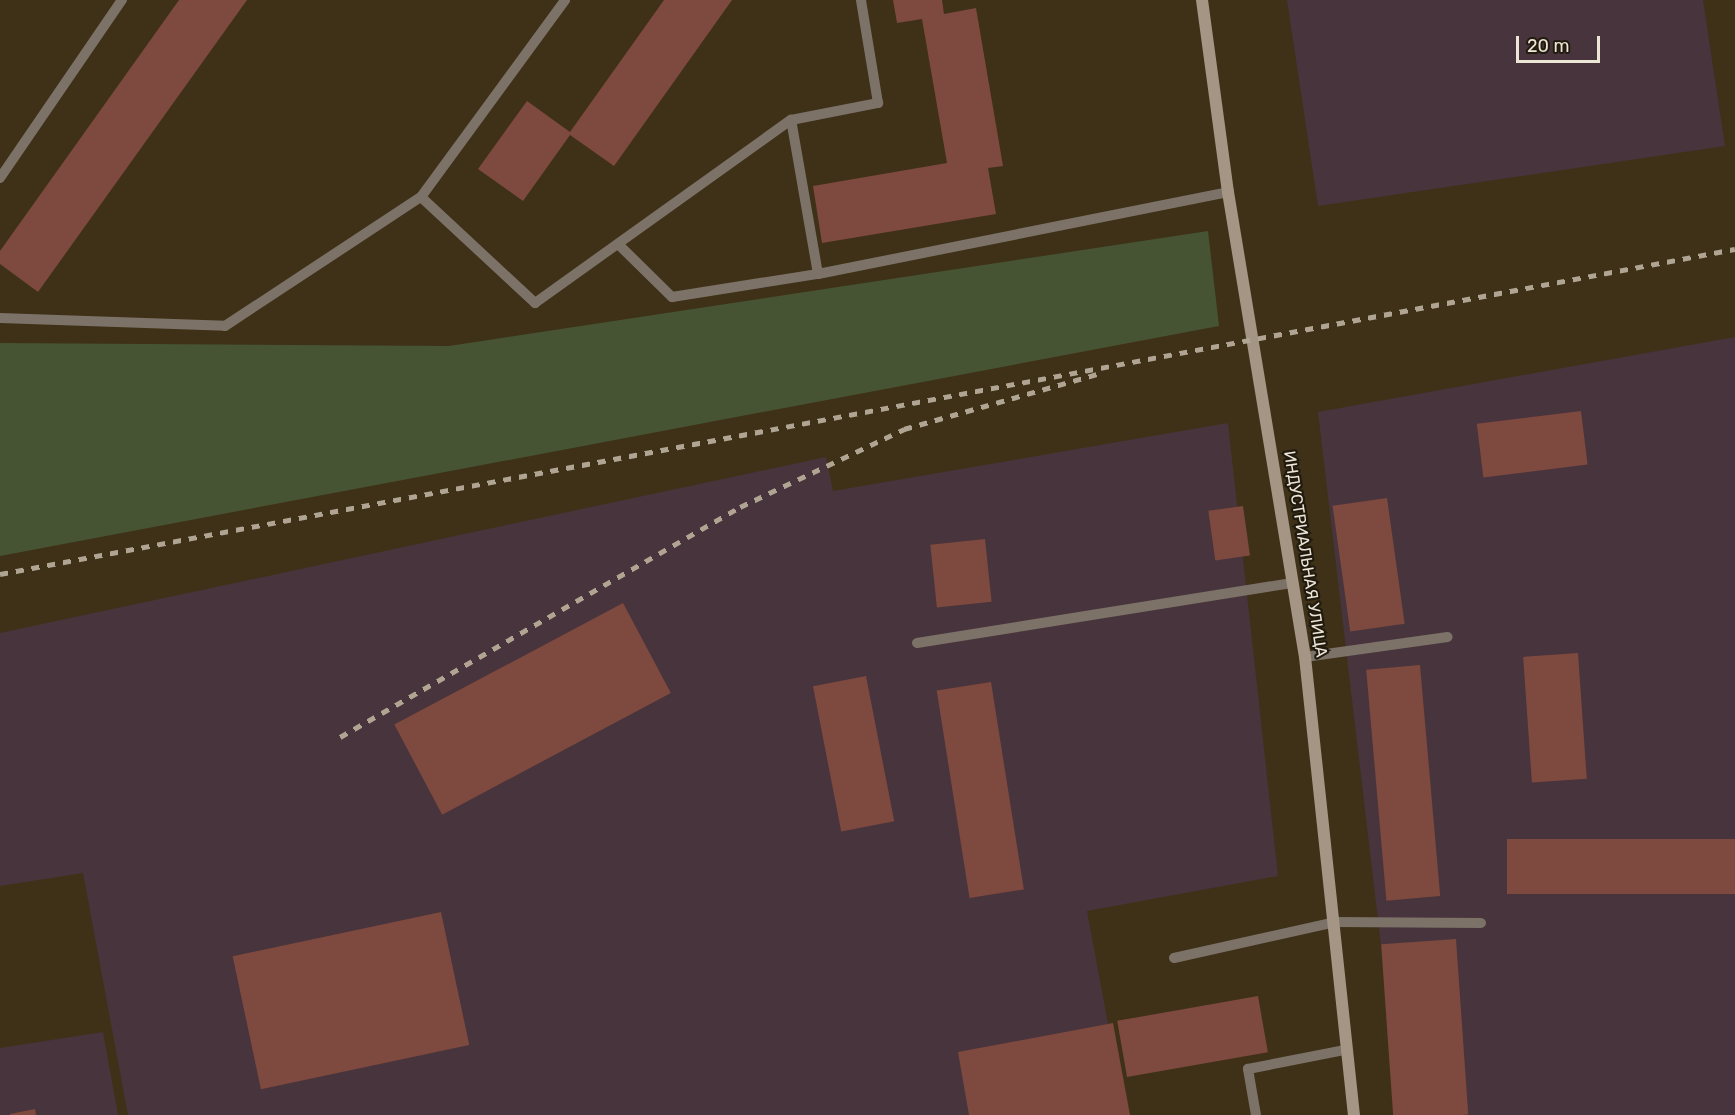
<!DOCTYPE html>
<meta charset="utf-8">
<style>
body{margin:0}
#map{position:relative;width:1735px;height:1115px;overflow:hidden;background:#3e3118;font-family:Rubik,sans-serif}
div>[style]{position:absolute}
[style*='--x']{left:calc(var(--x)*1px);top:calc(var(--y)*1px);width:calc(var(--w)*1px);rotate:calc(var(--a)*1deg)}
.industrial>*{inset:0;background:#48343c}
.green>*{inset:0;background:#465433}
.building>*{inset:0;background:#7e493e;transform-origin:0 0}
.service>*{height:10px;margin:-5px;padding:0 5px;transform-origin:5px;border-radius:5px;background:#7c7268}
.secondary>*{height:12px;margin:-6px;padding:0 6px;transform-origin:6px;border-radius:6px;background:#a49584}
.rail>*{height:4.5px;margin-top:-2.25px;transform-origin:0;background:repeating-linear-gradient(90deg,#afa592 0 8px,transparent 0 16px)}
span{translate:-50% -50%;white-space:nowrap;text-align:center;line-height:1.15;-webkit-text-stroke:4.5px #201a0f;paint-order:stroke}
.street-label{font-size:16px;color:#ede5d6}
.scale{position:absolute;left:1516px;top:36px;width:84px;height:27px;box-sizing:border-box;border:3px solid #ede5d6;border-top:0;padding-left:8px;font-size:18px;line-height:21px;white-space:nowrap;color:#ede5d6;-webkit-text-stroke:4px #201a0f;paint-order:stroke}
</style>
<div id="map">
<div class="industrial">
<i style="clip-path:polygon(1287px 0,1703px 0,1725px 146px,1318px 206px)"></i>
<i style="clip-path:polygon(1735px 337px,1735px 1115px,1394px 1115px,1381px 945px,1318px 412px)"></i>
<i style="clip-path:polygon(1228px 423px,1278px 876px,1087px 911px,1125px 1115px,128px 1115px,83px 873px,0 886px,0 633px,826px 457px,833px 491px)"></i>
<i style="clip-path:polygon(103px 1032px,118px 1115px,0 1115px,0 1048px)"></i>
</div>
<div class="green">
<i style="clip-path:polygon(1208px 231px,1219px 326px,0 556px,0 343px,449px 346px)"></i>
</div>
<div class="building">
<i style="clip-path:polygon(179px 0,247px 0,38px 292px,0 264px,0 251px)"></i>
<i style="clip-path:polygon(664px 0,732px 0,614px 166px,570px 135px,523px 201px,478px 169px,527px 101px,570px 132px)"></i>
<i style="clip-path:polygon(893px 0,942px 0,944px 14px,976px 8px,1003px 166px,988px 168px,996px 214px,822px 243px,813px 186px,947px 163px,922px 19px,897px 23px)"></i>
<i style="left:1581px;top:411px;width:54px;height:105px;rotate:83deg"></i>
<i style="left:1387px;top:498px;width:127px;height:55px;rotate:82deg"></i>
<i style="left:1243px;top:506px;width:50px;height:35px;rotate:82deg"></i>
<i style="left:985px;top:539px;width:63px;height:55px;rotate:84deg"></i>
<i style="left:623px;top:603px;width:102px;height:259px;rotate:62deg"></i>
<i style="left:1578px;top:653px;width:126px;height:55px;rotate:86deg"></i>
<i style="left:1420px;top:665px;width:232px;height:54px;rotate:85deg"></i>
<i style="left:866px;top:676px;width:148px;height:54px;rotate:79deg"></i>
<i style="left:991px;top:682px;width:210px;height:55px;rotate:81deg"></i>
<i style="left:1735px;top:839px;width:55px;height:228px;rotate:90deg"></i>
<i style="left:441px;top:912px;width:136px;height:213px;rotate:78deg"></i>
<i style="left:1456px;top:939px;width:176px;height:75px;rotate:86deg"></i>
<i style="left:1258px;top:996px;width:57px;height:143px;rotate:80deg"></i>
<i style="clip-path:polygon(1113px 1023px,1130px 1115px,969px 1115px,958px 1052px)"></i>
<i style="clip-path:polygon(35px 1109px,36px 1115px,10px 1115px,10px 1114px)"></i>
</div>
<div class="service">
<i style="--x:0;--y:178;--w:216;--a:-55.6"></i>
<i style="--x:421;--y:197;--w:156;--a:42.9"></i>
<i style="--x:535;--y:303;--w:315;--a:-35.6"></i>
<i style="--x:618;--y:244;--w:76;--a:44.5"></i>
<i style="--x:672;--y:297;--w:148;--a:-9"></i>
<i style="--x:818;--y:274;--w:418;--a:-11.3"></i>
<i style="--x:818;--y:274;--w:156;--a:-99.9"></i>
<i style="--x:791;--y:120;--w:89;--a:-11.1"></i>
<i style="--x:878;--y:103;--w:104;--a:-99.4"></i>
<i style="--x:0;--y:318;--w:225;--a:2"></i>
<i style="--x:225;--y:326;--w:235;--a:-33.4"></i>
<i style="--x:421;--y:197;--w:244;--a:-53.8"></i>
<i style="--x:917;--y:643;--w:381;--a:-9.1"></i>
<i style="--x:1305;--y:657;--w:144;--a:-8"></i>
<i style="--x:1174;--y:958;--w:165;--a:-12.6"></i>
<i style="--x:1335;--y:922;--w:146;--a:0.4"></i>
<i style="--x:1256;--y:1115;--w:47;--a:-99.9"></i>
<i style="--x:1248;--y:1069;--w:99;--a:-11.1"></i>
</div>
<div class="secondary">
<i style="--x:1202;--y:0;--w:194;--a:82.3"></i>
<i style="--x:1228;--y:192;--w:471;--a:80.6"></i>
<i style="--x:1305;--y:657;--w:461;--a:83.9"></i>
</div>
<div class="rail">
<i style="--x:0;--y:574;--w:1765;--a:-10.61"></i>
<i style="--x:340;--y:737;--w:461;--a:-29.9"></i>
<i style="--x:740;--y:507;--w:182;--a:-25.4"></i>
<i style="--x:904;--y:429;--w:205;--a:-15.9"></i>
</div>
<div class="street-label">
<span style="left:1305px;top:554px;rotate:81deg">ИНДУСТРИАЛЬНАЯ УЛИЦА</span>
</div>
<div class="scale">20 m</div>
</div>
